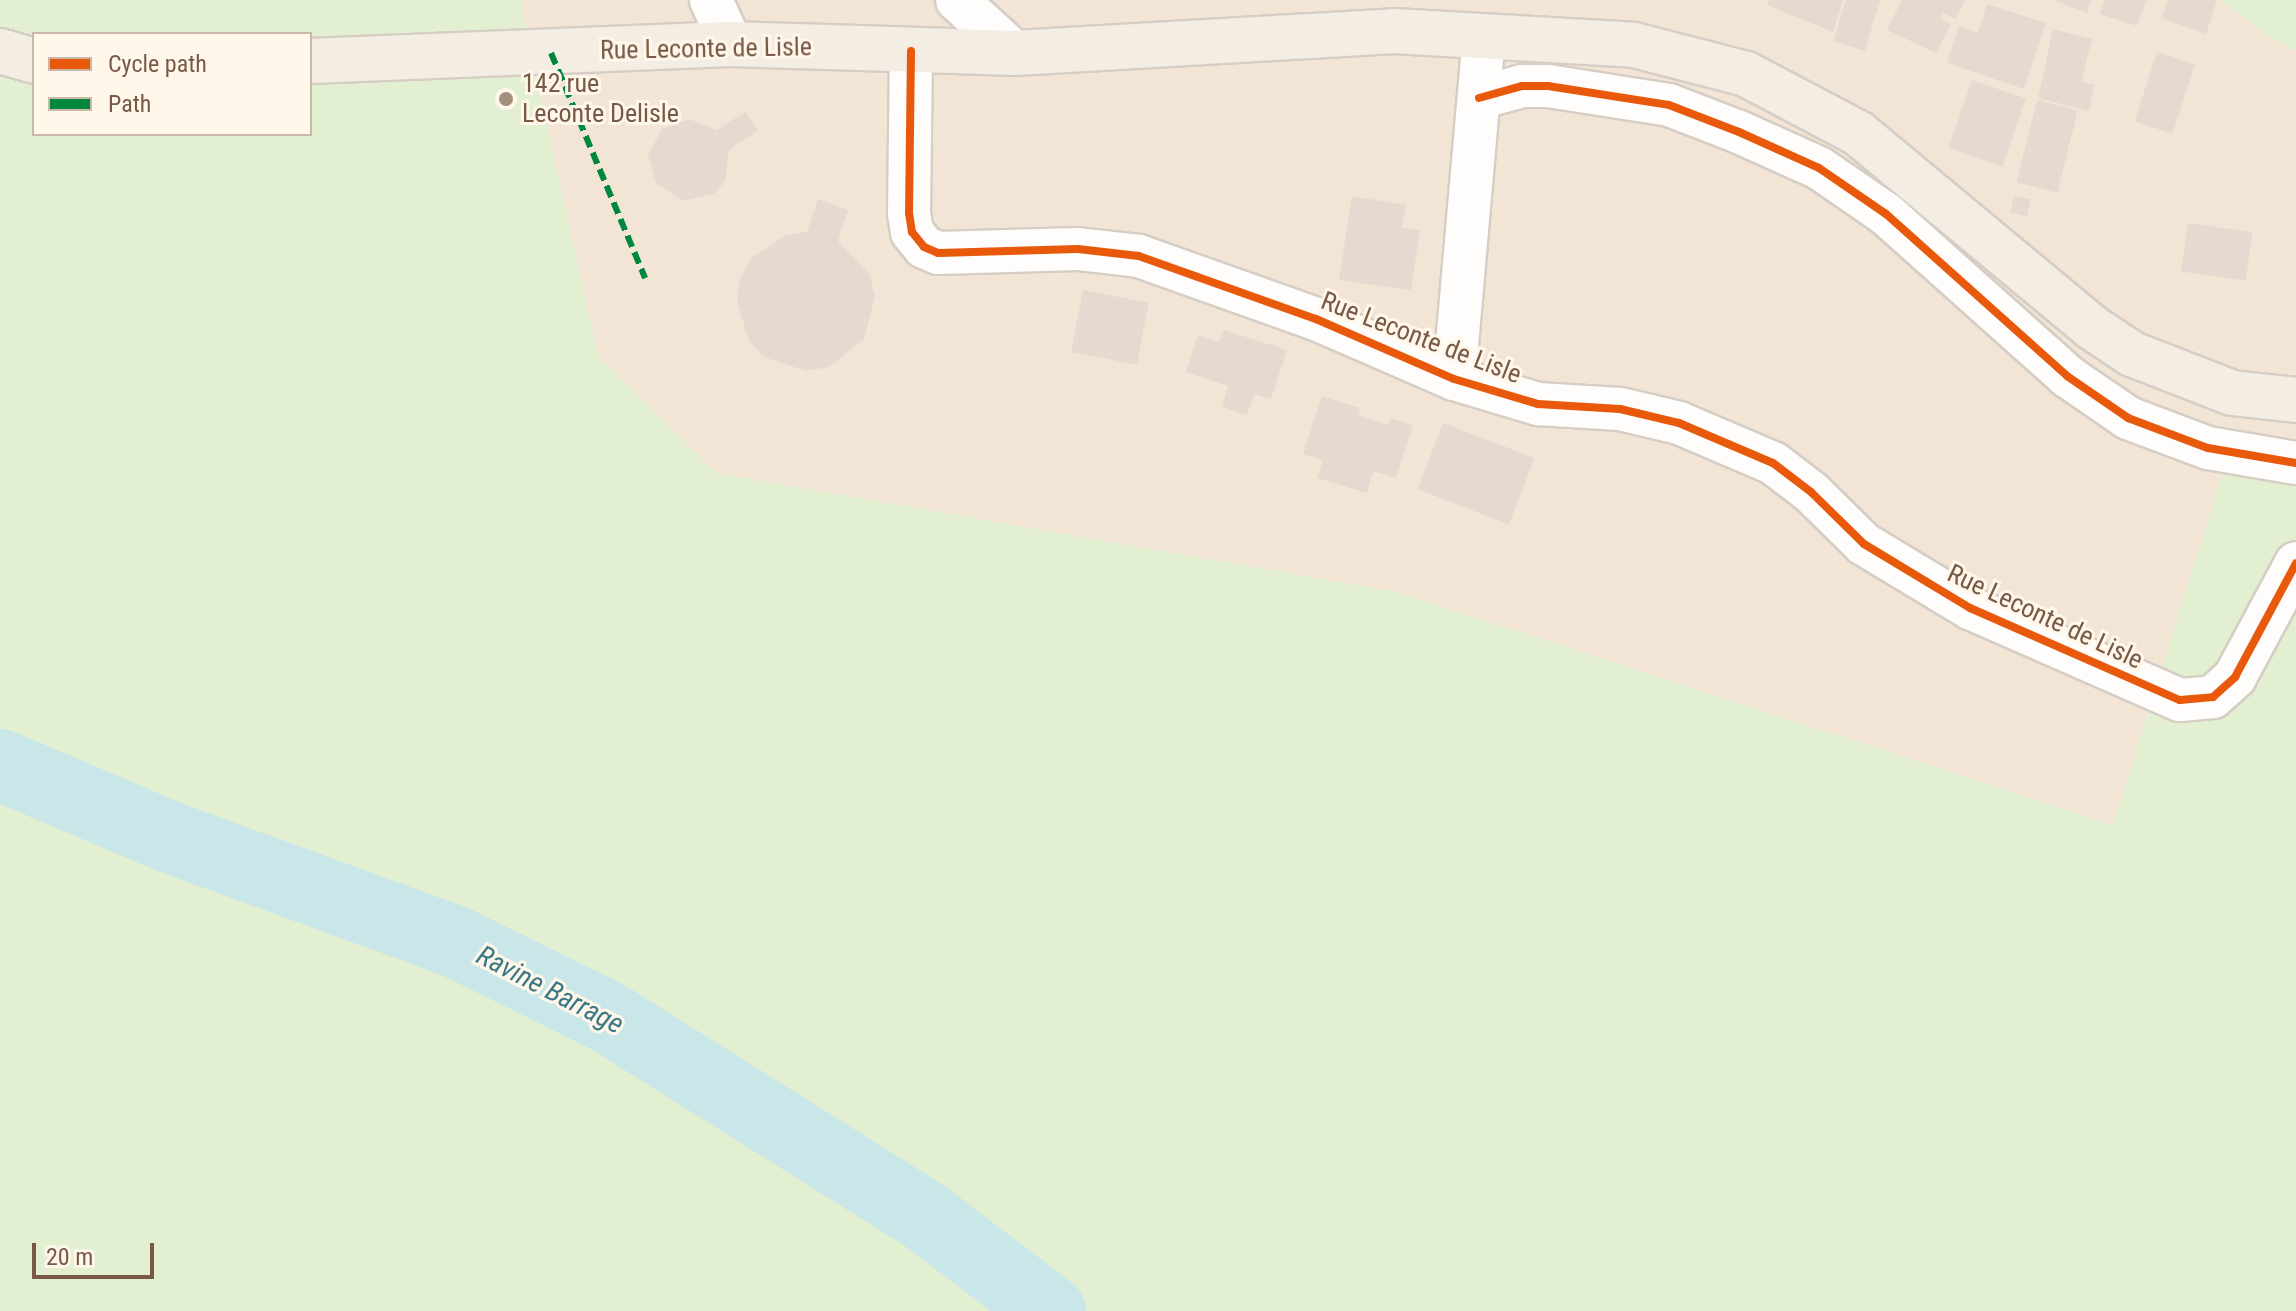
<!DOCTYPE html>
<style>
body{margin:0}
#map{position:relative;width:2296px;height:1311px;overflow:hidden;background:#f8f2e8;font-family:"Roboto Condensed",sans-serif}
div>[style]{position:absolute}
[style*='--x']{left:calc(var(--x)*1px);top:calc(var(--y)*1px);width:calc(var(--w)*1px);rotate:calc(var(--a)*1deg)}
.residential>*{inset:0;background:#f2e5d5}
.green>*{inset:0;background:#e3efd1}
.river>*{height:72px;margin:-36px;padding:0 36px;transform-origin:36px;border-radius:36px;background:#c9e6e9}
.building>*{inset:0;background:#e5dad0;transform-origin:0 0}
.roads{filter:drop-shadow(2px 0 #d6cec5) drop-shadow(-2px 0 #d6cec5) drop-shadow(0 2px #d6cec5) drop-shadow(0 -2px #d6cec5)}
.minor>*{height:42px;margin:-21px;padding:0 21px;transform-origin:21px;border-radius:21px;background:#fefdfc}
.major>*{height:44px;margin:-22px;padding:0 22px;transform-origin:22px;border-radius:22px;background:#f3ede4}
.quiet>*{height:6px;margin-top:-3px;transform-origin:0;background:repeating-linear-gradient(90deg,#00873e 0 12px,transparent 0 18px)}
.cycleway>*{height:8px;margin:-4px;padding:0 4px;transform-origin:4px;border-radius:4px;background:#e8590c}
.dots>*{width:22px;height:22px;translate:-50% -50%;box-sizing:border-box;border:4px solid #fff7ea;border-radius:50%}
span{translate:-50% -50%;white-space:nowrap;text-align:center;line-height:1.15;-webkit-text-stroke:6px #fff7ea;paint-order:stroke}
.street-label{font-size:26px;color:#785946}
.poi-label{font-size:26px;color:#785946}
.left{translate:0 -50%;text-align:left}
.water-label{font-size:28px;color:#3b7987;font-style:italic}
.legend{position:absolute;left:32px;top:32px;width:280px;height:104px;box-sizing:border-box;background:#fff7ea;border:2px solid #c9b8a8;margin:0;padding:10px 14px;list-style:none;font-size:24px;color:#785946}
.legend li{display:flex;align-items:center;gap:16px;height:40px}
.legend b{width:40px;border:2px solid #c9b8a8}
.scale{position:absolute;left:32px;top:1243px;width:122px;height:36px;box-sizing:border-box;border:4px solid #785946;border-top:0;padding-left:10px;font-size:24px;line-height:28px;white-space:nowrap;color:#785946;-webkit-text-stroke:6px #fff7ea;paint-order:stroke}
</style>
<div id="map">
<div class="residential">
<i style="clip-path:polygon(524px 0,2220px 0,2269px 37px,2296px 50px,2296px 450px,2225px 465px,2114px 825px,1397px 592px,716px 473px,598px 356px,523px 16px)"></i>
</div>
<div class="green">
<i style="clip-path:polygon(evenodd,0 0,524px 0,523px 17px,598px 356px,716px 473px,1397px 592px,2113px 825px,2225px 465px,2296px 450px,2296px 1311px,0 1311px,0 0,34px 34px,310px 34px,310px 134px,34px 134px,34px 34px)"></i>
<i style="clip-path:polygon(2220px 0,2296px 0,2296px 50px,2269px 37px)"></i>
</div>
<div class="river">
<i style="--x:0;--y:765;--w:187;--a:23"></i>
<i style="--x:172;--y:838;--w:300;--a:20.1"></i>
<i style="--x:454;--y:941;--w:169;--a:26.3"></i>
<i style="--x:606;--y:1016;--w:378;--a:32.1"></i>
<i style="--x:926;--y:1217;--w:156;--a:37.2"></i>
</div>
<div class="building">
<i style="clip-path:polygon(1769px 0,1843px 0,1833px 32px,1767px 5px)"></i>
<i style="clip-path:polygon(1846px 0,1880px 0,1865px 51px,1833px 41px)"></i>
<i style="clip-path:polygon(1902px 0,1965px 0,1956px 19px,1943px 13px,1941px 19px,1951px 25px,1936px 53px,1887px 30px)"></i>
<i style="clip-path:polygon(2053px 0,2091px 0,2087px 13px)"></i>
<i style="clip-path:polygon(2104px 0,2146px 0,2137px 26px,2100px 14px)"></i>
<i style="clip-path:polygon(2168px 0,2217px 0,2206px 34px,2162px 18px)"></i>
<i style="clip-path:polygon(1987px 4px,2046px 23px,2024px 89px,1947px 63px,1959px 26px,1978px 33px)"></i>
<i style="clip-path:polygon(2053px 29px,2092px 39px,2081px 82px,2095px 85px,2089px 111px,2038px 98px)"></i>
<i style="left:2157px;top:52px;width:40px;height:73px;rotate:18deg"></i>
<i style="left:1972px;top:80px;width:57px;height:72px;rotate:19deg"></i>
<i style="left:2037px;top:100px;width:42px;height:85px;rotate:14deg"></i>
<i style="clip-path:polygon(745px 112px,758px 130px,729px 150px,725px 181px,714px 194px,683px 201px,656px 183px,648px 155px,662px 129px,689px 119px,717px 130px)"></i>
<i style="clip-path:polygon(1352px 196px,1406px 205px,1402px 228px,1420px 230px,1411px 290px,1339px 280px)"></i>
<i style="left:2014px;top:196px;width:17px;height:17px;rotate:13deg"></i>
<i style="clip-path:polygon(818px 199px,848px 210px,838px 241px,869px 273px,875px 296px,864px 339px,829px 367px,806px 371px,764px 357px,749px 341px,737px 301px,740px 279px,750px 259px,786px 235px,807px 232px)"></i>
<i style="left:2188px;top:223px;width:65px;height:49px;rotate:8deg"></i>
<i style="left:1083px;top:290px;width:67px;height:63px;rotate:11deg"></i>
<i style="clip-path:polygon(1224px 330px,1287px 350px,1271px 399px,1254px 394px,1247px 415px,1222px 407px,1228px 386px,1186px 372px,1198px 335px,1219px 342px)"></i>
<i style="clip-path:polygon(1322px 396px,1360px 408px,1358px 415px,1388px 425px,1390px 418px,1413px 425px,1396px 478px,1373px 471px,1367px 493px,1317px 478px,1323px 460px,1303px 454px)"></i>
<i style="left:1443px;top:423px;width:98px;height:71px;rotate:21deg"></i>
</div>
<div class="roads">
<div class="minor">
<i style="--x:711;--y:0;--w:48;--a:65.6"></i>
<i style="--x:957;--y:0;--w:79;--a:42.4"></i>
<i style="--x:911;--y:51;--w:162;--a:90.7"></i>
<i style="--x:909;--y:213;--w:19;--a:81"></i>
<i style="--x:912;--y:232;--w:19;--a:51"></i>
<i style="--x:924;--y:247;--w:15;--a:23"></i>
<i style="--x:938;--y:253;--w:140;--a:-1.6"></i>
<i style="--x:1078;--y:249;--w:61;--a:6.5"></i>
<i style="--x:1139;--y:256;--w:188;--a:19.6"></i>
<i style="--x:1316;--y:319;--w:150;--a:23.5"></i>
<i style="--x:1454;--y:379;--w:88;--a:16.6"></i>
<i style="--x:1538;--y:404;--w:82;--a:3.5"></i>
<i style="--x:1620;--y:409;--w:61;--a:13.3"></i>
<i style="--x:1679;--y:423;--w:102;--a:23.1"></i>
<i style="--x:1773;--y:463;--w:48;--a:37.3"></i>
<i style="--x:1811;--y:492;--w:74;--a:44.5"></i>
<i style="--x:1864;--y:544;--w:124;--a:31.1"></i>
<i style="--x:1970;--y:608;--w:229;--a:23.7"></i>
<i style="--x:2180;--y:700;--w:33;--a:-5"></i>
<i style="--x:2213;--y:697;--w:30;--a:-42"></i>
<i style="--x:2235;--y:677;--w:129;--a:-61.8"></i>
<i style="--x:1479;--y:98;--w:45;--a:-15.6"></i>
<i style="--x:1522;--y:86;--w:26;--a:0"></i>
<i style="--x:1548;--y:86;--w:122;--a:8.9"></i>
<i style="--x:1669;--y:105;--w:75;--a:21.1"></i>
<i style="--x:1739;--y:132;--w:88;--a:24.2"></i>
<i style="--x:1819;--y:168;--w:81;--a:34.5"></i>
<i style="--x:1886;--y:214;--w:243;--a:41.8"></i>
<i style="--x:2067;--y:376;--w:74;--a:34.5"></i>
<i style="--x:2128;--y:418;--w:85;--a:20.6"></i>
<i style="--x:2208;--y:448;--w:89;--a:9.7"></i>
<i style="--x:1454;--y:379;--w:344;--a:-85"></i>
</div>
<div class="major">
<i style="--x:0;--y:51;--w:35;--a:16"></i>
<i style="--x:310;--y:61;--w:421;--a:-2.3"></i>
<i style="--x:731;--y:44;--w:284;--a:1.8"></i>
<i style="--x:1015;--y:53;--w:380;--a:-3.3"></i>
<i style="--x:1394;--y:31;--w:240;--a:3.3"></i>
<i style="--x:1634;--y:45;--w:116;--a:14.5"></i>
<i style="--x:1746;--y:74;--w:127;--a:27.8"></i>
<i style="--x:1858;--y:133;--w:305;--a:39.7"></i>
<i style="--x:2093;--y:328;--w:47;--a:33.7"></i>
<i style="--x:2132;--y:354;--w:107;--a:21.3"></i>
<i style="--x:2232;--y:393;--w:64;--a:6.2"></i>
</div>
</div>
<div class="quiet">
<i style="--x:551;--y:53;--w:244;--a:67.3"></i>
</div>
<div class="cycleway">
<i style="--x:911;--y:51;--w:162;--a:90.7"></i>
<i style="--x:909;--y:213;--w:19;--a:81"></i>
<i style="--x:912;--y:232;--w:19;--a:51"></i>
<i style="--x:924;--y:247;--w:15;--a:23"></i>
<i style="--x:938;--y:253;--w:140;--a:-1.6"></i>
<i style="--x:1078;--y:249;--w:61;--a:6.5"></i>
<i style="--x:1139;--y:256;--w:188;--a:19.6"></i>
<i style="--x:1316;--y:319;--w:150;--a:23.5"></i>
<i style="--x:1454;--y:379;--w:88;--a:16.6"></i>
<i style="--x:1538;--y:404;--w:82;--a:3.5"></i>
<i style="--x:1620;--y:409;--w:61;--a:13.3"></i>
<i style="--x:1679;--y:423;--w:102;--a:23.1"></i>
<i style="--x:1773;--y:463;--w:48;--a:37.3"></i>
<i style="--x:1811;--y:492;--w:74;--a:44.5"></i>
<i style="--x:1864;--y:544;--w:124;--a:31.1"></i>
<i style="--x:1970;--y:608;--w:229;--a:23.7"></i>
<i style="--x:2180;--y:700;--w:33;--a:-5"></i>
<i style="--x:2213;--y:697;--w:30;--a:-42"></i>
<i style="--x:2235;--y:677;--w:129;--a:-61.8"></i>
<i style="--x:1479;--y:98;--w:45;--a:-15.6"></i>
<i style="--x:1522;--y:86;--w:26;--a:0"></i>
<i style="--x:1548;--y:86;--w:122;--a:8.9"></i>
<i style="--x:1669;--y:105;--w:75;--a:21.1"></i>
<i style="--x:1739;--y:132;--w:88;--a:24.2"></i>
<i style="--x:1819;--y:168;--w:81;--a:34.5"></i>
<i style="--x:1886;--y:214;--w:243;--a:41.8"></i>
<i style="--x:2067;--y:376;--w:74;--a:34.5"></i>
<i style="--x:2128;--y:418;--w:85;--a:20.6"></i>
<i style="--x:2208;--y:448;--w:89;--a:9.7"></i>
</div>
<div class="dots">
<i style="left:506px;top:99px;background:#a58f7f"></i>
</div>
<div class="street-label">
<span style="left:706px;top:49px;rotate:-1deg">Rue Leconte de Lisle</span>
<span style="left:1421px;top:338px;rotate:21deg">Rue Leconte de Lisle</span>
<span style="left:2045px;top:617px;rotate:25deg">Rue Leconte de Lisle</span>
</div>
<div class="poi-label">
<span class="left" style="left:522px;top:99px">142 rue<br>Leconte Delisle</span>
</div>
<div class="water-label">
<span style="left:550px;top:990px;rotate:27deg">Ravine Barrage</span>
</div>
<ul class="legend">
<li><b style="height:10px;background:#e8590c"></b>Cycle path</li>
<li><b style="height:10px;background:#00873e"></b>Path</li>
</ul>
<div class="scale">20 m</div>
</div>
